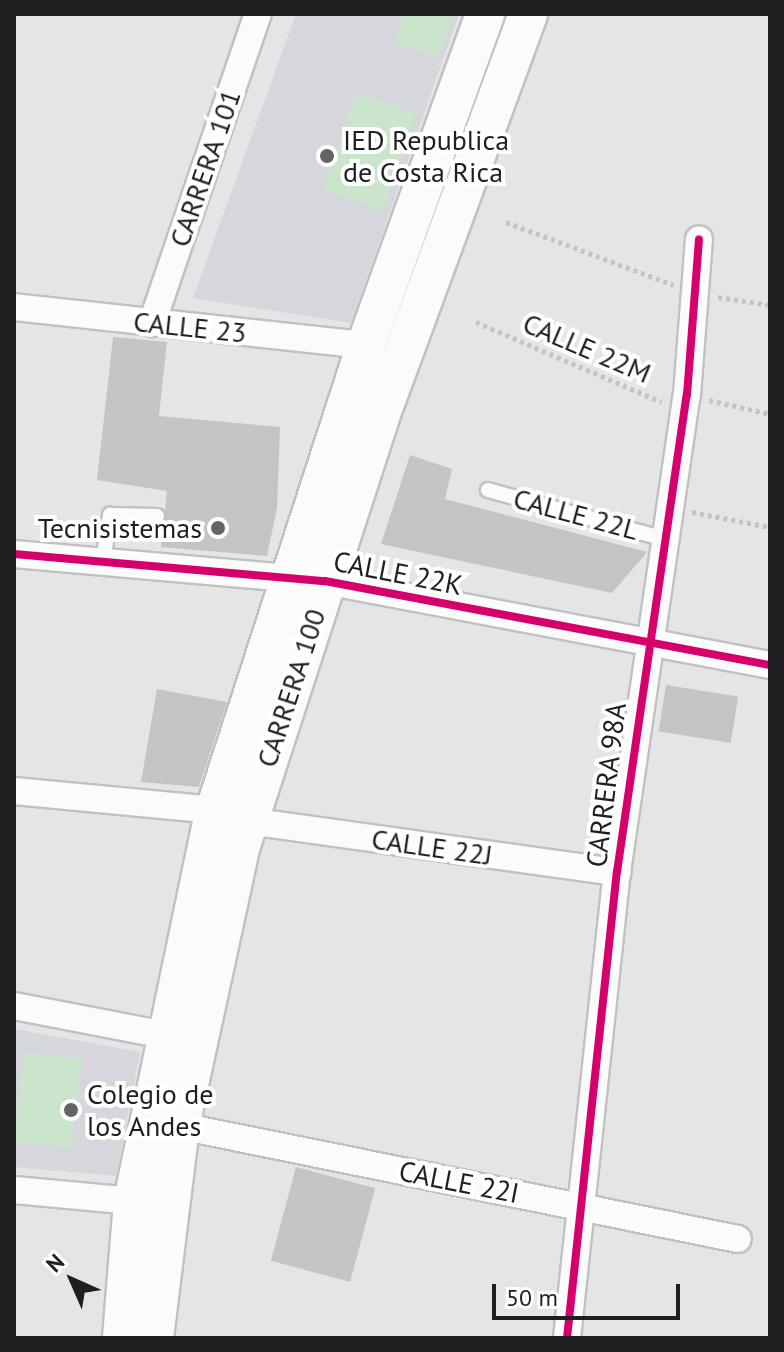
<!DOCTYPE html>
<style>
body{margin:0}
#map{position:relative;width:784px;height:1352px;overflow:hidden;background:#e5e5e7;font-family:"PT Sans",sans-serif}
div>[style]{position:absolute}
[style*='--x']{left:calc(var(--x)*1px);top:calc(var(--y)*1px);width:calc(var(--w)*1px);rotate:calc(var(--a)*1deg)}
.built>*{inset:0;background:#d6d7dd}
.green>*{inset:0;background:#cbe5cd;transform-origin:0 0}
.building>*{inset:0;background:#c5c4c4;transform-origin:0 0}
.path>*{height:5px;margin-top:-2.5px;transform-origin:0;background:repeating-linear-gradient(90deg,#c4c4c5 0 4px,transparent 0 8px)}
.roads{filter:drop-shadow(2px 0 #c1c1c2) drop-shadow(-2px 0 #c1c1c2) drop-shadow(0 2px #c1c1c2) drop-shadow(0 -2px #c1c1c2)}
.service>*{height:14px;margin:-7px;padding:0 7px;transform-origin:7px;border-radius:7px;background:#fbfbfb}
.minor>*{height:26px;margin:-13px;padding:0 13px;transform-origin:13px;border-radius:13px;background:#fbfbfb}
.secondary>*{height:38px;margin:-19px;padding:0 19px;transform-origin:19px;border-radius:19px;background:#fbfbfb}
.cycleway>*{height:8px;margin:-4px;padding:0 4px;transform-origin:4px;border-radius:4px;background:#d6006c}
.dots>*{width:22px;height:22px;translate:-50% -50%;box-sizing:border-box;border:4px solid #fff;border-radius:50%}
span{translate:-50% -50%;white-space:nowrap;text-align:center;line-height:1.15;-webkit-text-stroke:8px #fff;paint-order:stroke}
.poi-label{font-size:28px;color:#1f1f21}
.left{translate:0 -50%;text-align:left}
.right{translate:-100% -50%;text-align:right}
.street-label{font-size:28px;color:#1f1f21}
.frame{position:absolute;inset:0;border:16px solid #1f1f21;pointer-events:none}
.north{position:absolute;left:32px;top:1240px;width:80px;height:80px;-webkit-text-stroke:6px #fff;paint-order:stroke;rotate:315deg;font-size:22px;font-weight:700;line-height:32px;text-align:center;color:#1f1f21}
.north::after{content:'';display:block;margin:auto;width:28px;height:36px;background:#1f1f21;clip-path:polygon(50% 0,100% 100%,50% 72%,0 100%)}
.scale{position:absolute;left:492px;top:1284px;width:188px;height:36px;box-sizing:border-box;border:4px solid #1f1f21;border-top:0;padding-left:10px;font-size:24px;line-height:28px;white-space:nowrap;color:#1f1f21;-webkit-text-stroke:6px #fff;paint-order:stroke}
</style>
<div id="map">
<div class="built">
<i style="clip-path:polygon(296px 14px,459px 14px,351px 323px,193px 298px)"></i>
<i style="clip-path:polygon(14px 1029px,140px 1052px,116px 1176px,14px 1167px)"></i>
</div>
<div class="green">
<i style="clip-path:polygon(403px 14px,453px 14px,438px 57px,393px 42px)"></i>
<i style="left:356px;top:93px;width:64px;height:102px;rotate:19deg"></i>
<i style="left:24px;top:1052px;width:58px;height:90px;rotate:7deg"></i>
</div>
<div class="building">
<i style="clip-path:polygon(113px 337px,167px 342px,159px 416px,280px 427px,277px 508px,267px 556px,161px 547px,167px 491px,97px 480px)"></i>
<i style="clip-path:polygon(410px 455px,452px 469px,445px 499px,647px 552px,612px 593px,381px 544px)"></i>
<i style="left:666px;top:685px;width:73px;height:47px;rotate:9deg"></i>
<i style="clip-path:polygon(157px 689px,227px 702px,199px 787px,141px 782px)"></i>
<i style="left:296px;top:1167px;width:82px;height:97px;rotate:15deg"></i>
</div>
<div class="path">
<i style="--x:506;--y:222;--w:179;--a:20.6"></i>
<i style="--x:718;--y:297;--w:53;--a:8.7"></i>
<i style="--x:476;--y:322;--w:202;--a:23.3"></i>
<i style="--x:709;--y:400;--w:63;--a:12.9"></i>
<i style="--x:692;--y:512;--w:79;--a:10.9"></i>
</div>
<div class="roads">
<div class="service">
<i style="--x:488;--y:490;--w:184;--a:15.5"></i>
<i style="--x:103;--y:561;--w:47;--a:-81.3"></i>
<i style="--x:110;--y:515;--w:47;--a:1.2"></i>
</div>
<div class="minor">
<i style="--x:14;--y:307;--w:354;--a:6.2"></i>
<i style="--x:152;--y:323;--w:327;--a:-71.1"></i>
<i style="--x:14;--y:554;--w:312;--a:5"></i>
<i style="--x:325;--y:581;--w:453;--a:10.7"></i>
<i style="--x:14;--y:791;--w:202;--a:5.4"></i>
<i style="--x:248;--y:821;--w:373;--a:7.9"></i>
<i style="--x:14;--y:1006;--w:153;--a:10.9"></i>
<i style="--x:180;--y:1126;--w:569;--a:11.45"></i>
<i style="--x:14;--y:1190;--w:120;--a:5.3"></i>
<i style="--x:567;--y:1338;--w:469;--a:-83.9"></i>
<i style="--x:617;--y:872;--w:482;--a:-81.7"></i>
<i style="--x:687;--y:395;--w:156;--a:-85.6"></i>
</div>
<div class="secondary">
<i style="--x:122;--y:1338;--w:137;--a:-85.4"></i>
<i style="--x:133;--y:1201;--w:400;--a:-78.2"></i>
<i style="--x:215;--y:810;--w:489;--a:-72"></i>
<i style="--x:366;--y:345;--w:352;--a:-70.2"></i>
<i style="--x:154;--y:1338;--w:214;--a:-83"></i>
<i style="--x:180;--y:1126;--w:288;--a:-77.8"></i>
<i style="--x:241;--y:845;--w:465;--a:-72"></i>
<i style="--x:385;--y:403;--w:414;--a:-69.8"></i>
</div>
</div>
<div class="cycleway">
<i style="--x:14;--y:554;--w:312;--a:5"></i>
<i style="--x:325;--y:581;--w:453;--a:10.7"></i>
<i style="--x:567;--y:1338;--w:469;--a:-83.9"></i>
<i style="--x:617;--y:872;--w:482;--a:-81.7"></i>
<i style="--x:687;--y:395;--w:156;--a:-85.6"></i>
</div>
<div class="dots">
<i style="left:327px;top:156px;background:#646466"></i>
<i style="left:218px;top:528px;background:#646466"></i>
<i style="left:71px;top:1110px;background:#646466"></i>
</div>
<div class="poi-label">
<span class="left" style="left:343px;top:156px">IED Republica<br>de Costa Rica</span>
<span class="right" style="left:202px;top:528px">Tecnisistemas</span>
<span class="left" style="left:87px;top:1110px">Colegio de<br>los Andes</span>
</div>
<div class="street-label">
<span style="left:205px;top:168px;rotate:-71deg">CARRERA 101</span>
<span style="left:190px;top:327px;rotate:6deg">CALLE 23</span>
<span style="left:587px;top:348px;rotate:23deg">CALLE 22M</span>
<span style="left:576px;top:514px;rotate:15deg">CALLE 22L</span>
<span style="left:398px;top:573px;rotate:11deg">CALLE 22K</span>
<span style="left:291px;top:688px;rotate:-72deg">CARRERA 100</span>
<span style="left:606px;top:785px;rotate:-83deg">CARRERA 98A</span>
<span style="left:432px;top:847px;rotate:8deg">CALLE 22J</span>
<span style="left:459px;top:1182px;rotate:11deg">CALLE 22I</span>
</div>
<div class="frame"></div>
<div class="north">N</div>
<div class="scale">50 m</div>
</div>
